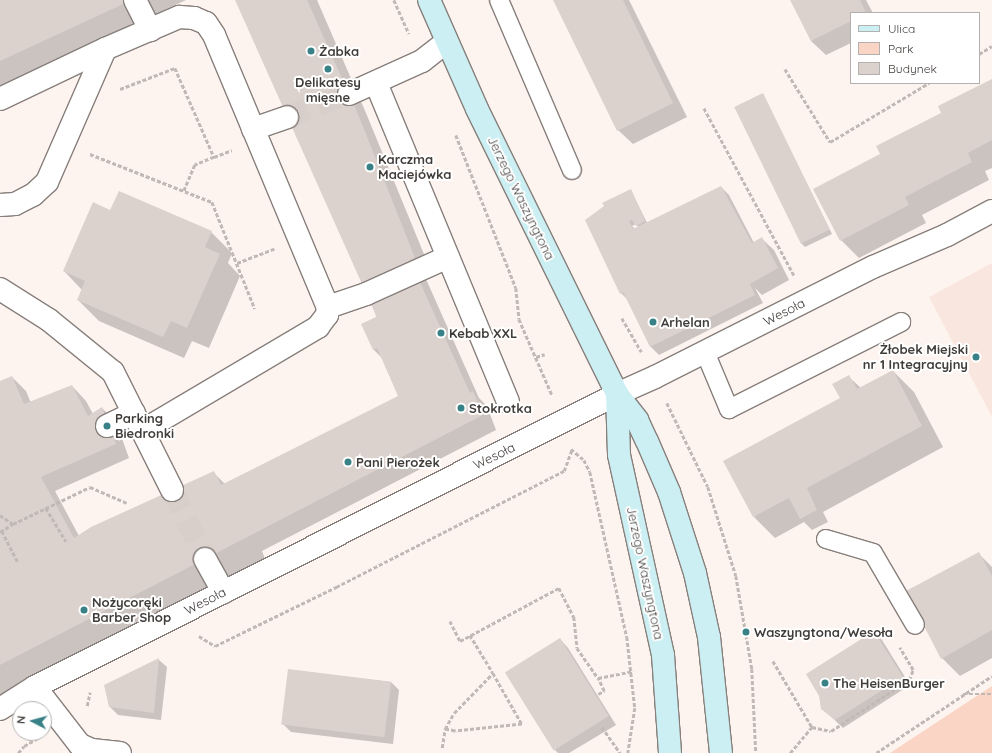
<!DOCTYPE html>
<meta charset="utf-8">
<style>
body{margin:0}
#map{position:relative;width:992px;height:753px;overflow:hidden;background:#fef4ef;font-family:Quicksand,sans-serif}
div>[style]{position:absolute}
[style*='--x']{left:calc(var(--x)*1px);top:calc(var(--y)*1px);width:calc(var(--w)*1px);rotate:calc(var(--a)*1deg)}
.built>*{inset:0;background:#f9e7df}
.green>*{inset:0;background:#fad4c4}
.shadow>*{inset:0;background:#0003}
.building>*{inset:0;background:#dbd1cd;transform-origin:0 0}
.street-tunnel>*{height:22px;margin-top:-11px;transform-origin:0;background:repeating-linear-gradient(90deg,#d8cfcb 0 22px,transparent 0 33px)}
.path>*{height:2.5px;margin-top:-1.25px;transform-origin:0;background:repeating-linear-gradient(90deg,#c1b9b5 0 4px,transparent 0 6px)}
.roads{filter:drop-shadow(1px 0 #877f7b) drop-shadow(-1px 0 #877f7b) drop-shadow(0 1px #877f7b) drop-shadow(0 -1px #877f7b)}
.lane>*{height:18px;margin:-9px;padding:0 9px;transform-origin:9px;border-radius:9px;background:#fff}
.street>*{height:22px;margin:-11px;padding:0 11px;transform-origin:11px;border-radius:11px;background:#fff}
.secondary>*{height:22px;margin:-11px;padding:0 11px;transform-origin:11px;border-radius:11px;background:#cbeff2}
.dots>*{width:11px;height:11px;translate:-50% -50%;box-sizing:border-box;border:2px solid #fff;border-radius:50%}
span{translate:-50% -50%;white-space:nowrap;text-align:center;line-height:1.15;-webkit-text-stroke:4px #fff;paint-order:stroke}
.poi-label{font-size:13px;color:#403c3a;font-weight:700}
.left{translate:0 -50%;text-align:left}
.right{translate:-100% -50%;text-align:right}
.street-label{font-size:13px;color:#403c3a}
.legend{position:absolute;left:850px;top:12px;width:130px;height:72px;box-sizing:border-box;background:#fff;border:1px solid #b3b1b0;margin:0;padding:5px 7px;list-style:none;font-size:12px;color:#403c3a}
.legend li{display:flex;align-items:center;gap:8px;height:20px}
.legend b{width:20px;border:1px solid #b3b1b0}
.north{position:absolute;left:12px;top:701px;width:40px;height:40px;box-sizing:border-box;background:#fff;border:1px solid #b3b1b0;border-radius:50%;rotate:276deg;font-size:11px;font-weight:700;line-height:16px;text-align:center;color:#403c3a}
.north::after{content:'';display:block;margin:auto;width:14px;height:18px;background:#388186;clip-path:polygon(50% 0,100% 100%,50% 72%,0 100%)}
</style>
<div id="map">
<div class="built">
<i style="clip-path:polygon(992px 263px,992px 417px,929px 297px)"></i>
</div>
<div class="green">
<i style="clip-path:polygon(992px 686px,992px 753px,890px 753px)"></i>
</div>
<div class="shadow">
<i style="clip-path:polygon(0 0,186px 0,0 87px)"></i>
<i style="clip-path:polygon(237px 0,317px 0,366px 113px,433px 276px,426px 279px,479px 398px,487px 406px,496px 430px,262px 551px,265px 559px,0 695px,0 382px,12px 377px,26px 391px,31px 403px,72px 386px,86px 401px,93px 414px,102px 408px,116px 422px,129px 458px,55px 491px,79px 536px,214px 473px,225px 484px,399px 397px,382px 358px,373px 349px,377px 317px)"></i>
<i style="clip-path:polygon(554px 0,629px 0,687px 117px,633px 144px,618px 130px)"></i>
<i style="clip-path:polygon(791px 0,866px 0,873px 13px,851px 13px,851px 43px,826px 55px,811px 41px)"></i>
<i style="clip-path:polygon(992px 80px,992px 168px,985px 171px,989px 180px,922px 215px,926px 223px,859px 258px,841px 240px,882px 154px)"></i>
<i style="clip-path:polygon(763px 95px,832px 234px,805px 247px,801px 243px)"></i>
<i style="clip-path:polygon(evenodd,721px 187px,729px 195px,754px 243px,762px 239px,774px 250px,789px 280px,762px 295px,755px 288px,763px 303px,659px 355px,651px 347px,628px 300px,621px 293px,631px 190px,647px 223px,721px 187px,636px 224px,639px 228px,635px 229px,632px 226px,636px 224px)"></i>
<i style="clip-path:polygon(111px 211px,211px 232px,232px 253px,228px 263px,240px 276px,209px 348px,192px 341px,184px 358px,99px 321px,78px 300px,82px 290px,64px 271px)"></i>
<i style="clip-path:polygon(893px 371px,914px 392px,943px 447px,823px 512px,828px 522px,812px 530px,804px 522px,775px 538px,754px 517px,842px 399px,849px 377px,861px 388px)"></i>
<i style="clip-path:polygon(978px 553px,992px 567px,992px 658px,960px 676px,942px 658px)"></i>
<i style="clip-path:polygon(874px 632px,882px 640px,910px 685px,843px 728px,822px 708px)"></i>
<i style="clip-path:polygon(560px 639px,568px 648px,616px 725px,569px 753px,558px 753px,554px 749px,507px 672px)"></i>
<i style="clip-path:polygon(159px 660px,167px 667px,161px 720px,118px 715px,110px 707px,105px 686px)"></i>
<i style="clip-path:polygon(289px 670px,391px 682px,399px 690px,393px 744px,291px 732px,283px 724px)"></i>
</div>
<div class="building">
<i style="clip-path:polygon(0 0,132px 0,0 61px)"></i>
<i style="clip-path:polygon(235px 0,307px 0,358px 114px,415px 258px,410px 260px,470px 393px,473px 391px,483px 415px,0 665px,0 381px,12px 376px,24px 404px,72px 385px,88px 416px,102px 407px,116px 444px,41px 477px,74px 538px,91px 527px,214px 471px,221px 485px,398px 396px,377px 348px,373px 350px,361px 324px,376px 317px,375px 313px)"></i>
<i style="clip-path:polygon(553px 0,623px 0,673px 103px,617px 131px)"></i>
<i style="clip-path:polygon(790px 0,860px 0,866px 13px,851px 13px,851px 21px,811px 41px)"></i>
<i style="clip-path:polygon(992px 79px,992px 140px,968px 153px,972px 162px,905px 197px,909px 205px,840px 241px,813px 189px,880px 154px,876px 146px,941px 113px,938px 106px)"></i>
<i style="left:763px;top:93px;width:152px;height:32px;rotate:64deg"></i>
<i style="clip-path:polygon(721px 186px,752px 243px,762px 237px,778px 268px,750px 284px,755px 295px,650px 347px,623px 292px,620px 294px,585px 220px,604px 206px,602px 203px,631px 189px,645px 221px,636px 226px,632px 220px,629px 221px,633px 229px)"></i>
<i style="clip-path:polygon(119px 191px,212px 231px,205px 247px,220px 254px,187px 328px,171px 321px,163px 337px,77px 300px,85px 281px,63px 271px,93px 202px,110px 210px)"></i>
<i style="clip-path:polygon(893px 370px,922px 426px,807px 488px,817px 510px,800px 519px,789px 498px,753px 517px,723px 461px,840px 398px,832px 384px,836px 382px,849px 375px,857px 389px)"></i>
<i style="clip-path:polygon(979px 552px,992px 576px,992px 630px,941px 659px,906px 591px)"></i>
<i style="clip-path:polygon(874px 631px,903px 677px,835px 720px,821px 709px,819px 696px,806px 674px)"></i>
<i style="left:560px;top:638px;width:92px;height:65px;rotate:58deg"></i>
<i style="clip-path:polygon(159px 658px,154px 713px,109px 707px,104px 685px)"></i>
<i style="left:288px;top:669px;width:104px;height:56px;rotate:7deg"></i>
</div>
<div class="street-tunnel">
<i style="--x:287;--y:117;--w:66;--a:-20.4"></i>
<i style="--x:172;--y:490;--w:76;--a:64.4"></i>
</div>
<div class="path">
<i style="--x:394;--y:0;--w:37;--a:66"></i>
<i style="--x:979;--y:54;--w:15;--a:-32"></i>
<i style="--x:785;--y:69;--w:86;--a:58.3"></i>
<i style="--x:830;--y:142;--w:115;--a:-30.8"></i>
<i style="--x:120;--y:89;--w:59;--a:-20.9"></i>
<i style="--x:175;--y:68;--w:97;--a:66.3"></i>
<i style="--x:214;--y:157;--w:21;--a:157"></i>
<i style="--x:195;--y:165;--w:28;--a:113"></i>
<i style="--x:704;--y:108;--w:190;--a:61.7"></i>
<i style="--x:456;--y:135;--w:164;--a:68.6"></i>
<i style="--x:516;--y:288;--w:31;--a:84"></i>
<i style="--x:519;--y:319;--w:83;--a:66.5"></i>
<i style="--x:90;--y:154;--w:131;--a:21.5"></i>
<i style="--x:212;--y:202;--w:115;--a:68.1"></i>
<i style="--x:214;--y:157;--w:19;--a:-21"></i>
<i style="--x:237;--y:263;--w:40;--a:-21"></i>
<i style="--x:622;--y:318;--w:39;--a:60"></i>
<i style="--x:536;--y:357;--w:9;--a:-18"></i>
<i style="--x:667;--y:403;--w:93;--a:64"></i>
<i style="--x:708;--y:487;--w:93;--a:72.5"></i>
<i style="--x:736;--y:576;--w:94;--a:80.2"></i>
<i style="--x:752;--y:669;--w:84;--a:87.3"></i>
<i style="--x:571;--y:449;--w:17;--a:40"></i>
<i style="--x:584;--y:460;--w:13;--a:63"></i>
<i style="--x:590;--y:472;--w:169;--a:77.4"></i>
<i style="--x:627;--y:637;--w:71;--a:83.6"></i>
<i style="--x:635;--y:708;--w:46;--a:98.8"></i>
<i style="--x:46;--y:508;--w:39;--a:59"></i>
<i style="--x:0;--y:515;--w:16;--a:35"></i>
<i style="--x:13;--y:524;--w:85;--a:-25.7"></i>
<i style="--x:90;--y:487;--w:40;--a:23.4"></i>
<i style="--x:2;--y:531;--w:36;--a:63"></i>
<i style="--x:0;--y:532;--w:15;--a:-32"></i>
<i style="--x:450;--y:621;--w:22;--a:63"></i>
<i style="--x:460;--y:641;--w:112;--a:-28.2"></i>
<i style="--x:559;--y:588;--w:33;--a:63"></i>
<i style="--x:574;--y:617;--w:31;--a:84"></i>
<i style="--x:577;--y:648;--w:37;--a:55"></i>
<i style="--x:470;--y:635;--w:44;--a:58.8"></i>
<i style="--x:493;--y:673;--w:59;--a:60.4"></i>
<i style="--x:522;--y:724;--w:67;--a:174"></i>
<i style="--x:455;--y:731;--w:10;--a:-169"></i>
<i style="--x:445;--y:729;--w:18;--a:-61"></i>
<i style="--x:454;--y:713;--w:56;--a:-45.7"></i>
<i style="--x:199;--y:636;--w:19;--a:32"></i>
<i style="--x:215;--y:646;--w:135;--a:-26"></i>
<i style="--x:336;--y:587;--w:256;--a:-27"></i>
<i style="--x:564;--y:471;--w:23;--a:-70"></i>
<i style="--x:773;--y:661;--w:77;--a:59.4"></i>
<i style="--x:812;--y:727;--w:19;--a:12"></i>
<i style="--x:831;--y:731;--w:93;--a:-33.2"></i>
<i style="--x:909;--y:680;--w:11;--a:-68"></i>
<i style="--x:913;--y:670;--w:26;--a:-121"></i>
<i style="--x:598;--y:694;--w:7;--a:-27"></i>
<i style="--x:604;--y:691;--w:14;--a:-115"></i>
<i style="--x:598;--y:678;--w:36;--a:-11"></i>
<i style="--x:963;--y:694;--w:29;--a:0"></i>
<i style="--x:87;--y:706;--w:14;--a:-78"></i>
<i style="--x:602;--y:727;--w:32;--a:55"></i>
<i style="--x:442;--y:748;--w:19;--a:-81"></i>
<i style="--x:18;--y:753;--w:9;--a:-49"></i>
<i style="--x:24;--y:746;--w:16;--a:-30"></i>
<i style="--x:790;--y:753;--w:34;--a:-50"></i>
<i style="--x:876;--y:753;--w:139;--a:-33.6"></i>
</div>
<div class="roads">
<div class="lane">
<i style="--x:499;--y:0;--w:185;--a:66.8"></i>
<i style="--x:705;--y:352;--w:62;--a:67.2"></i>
<i style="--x:729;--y:409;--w:193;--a:-26.8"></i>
<i style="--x:826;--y:539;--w:49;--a:16.6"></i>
<i style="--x:873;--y:553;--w:83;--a:59.7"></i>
</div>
<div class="street">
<i style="--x:135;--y:0;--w:34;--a:63"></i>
<i style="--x:376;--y:83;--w:345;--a:67.5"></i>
<i style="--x:349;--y:94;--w:80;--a:-24.3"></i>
<i style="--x:422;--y:61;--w:31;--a:-38"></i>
<i style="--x:0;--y:99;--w:116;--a:-25.5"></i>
<i style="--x:253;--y:129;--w:36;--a:-19"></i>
<i style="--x:0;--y:205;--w:15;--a:-4"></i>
<i style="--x:15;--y:204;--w:20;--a:-27"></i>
<i style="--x:33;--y:195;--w:19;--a:-43"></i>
<i style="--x:47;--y:182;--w:145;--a:-66.4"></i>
<i style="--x:105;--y:49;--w:81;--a:-23.4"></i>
<i style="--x:179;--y:17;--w:15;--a:4"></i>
<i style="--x:194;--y:18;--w:13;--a:23"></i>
<i style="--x:206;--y:23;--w:14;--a:56"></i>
<i style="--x:214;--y:35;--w:295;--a:67.3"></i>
<i style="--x:328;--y:307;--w:8;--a:97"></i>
<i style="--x:327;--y:315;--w:15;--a:127"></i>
<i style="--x:318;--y:327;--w:204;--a:149.4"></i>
<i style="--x:0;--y:289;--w:58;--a:32.3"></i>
<i style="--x:49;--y:320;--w:82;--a:39.1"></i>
<i style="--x:113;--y:372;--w:132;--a:63.4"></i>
<i style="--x:328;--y:307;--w:40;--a:-18.9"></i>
<i style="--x:366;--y:294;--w:90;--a:-24.3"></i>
<i style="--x:107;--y:426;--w:30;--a:-26"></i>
<i style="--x:205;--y:559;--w:38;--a:61"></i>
<i style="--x:35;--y:687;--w:73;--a:52.2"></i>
<i style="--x:80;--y:745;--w:13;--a:23"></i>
<i style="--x:92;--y:750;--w:28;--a:6"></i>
<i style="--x:0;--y:709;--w:41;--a:-32.2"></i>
<i style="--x:35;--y:687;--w:652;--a:-26.72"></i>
<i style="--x:617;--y:394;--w:42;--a:-24.1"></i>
<i style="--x:655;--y:377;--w:244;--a:-26.8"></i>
<i style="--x:873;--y:267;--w:81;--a:-23.4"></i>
<i style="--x:947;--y:235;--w:51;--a:-28.1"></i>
</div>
<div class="secondary">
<i style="--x:429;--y:0;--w:119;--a:66.2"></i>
<i style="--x:477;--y:109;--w:318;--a:63.8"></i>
<i style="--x:617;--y:394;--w:33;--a:52"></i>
<i style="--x:637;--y:420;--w:23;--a:65"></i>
<i style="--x:647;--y:441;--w:56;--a:66.7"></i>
<i style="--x:669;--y:492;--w:85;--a:72.2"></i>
<i style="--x:695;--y:573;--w:66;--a:77.7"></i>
<i style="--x:709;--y:637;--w:117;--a:84.1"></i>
<i style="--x:617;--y:394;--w:61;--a:88.1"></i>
<i style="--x:619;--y:455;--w:205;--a:77.6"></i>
<i style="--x:663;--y:655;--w:98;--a:85.9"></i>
</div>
</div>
<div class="dots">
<i style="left:311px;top:51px;background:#388186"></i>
<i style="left:328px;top:69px;background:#388186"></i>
<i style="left:370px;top:167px;background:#388186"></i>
<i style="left:653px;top:322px;background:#388186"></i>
<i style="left:441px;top:333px;background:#388186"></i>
<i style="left:976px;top:357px;background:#388186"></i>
<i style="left:461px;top:408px;background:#388186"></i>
<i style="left:107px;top:426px;background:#388186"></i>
<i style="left:348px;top:462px;background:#388186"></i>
<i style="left:84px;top:610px;background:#388186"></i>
<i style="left:746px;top:632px;background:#388186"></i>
<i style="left:825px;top:683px;background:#388186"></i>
</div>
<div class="poi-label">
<span class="left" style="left:319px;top:51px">Żabka</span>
<span style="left:328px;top:90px">Delikatesy<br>mięsne</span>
<span class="left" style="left:378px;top:167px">Karczma<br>Maciejówka</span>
<span class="left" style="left:661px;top:322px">Arhelan</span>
<span class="left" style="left:449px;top:333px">Kebab XXL</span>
<span class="right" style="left:968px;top:357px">Żłobek Miejski<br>nr 1 Integracyjny</span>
<span class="left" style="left:469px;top:408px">Stokrotka</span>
<span class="left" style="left:115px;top:426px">Parking<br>Biedronki</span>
<span class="left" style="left:356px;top:462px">Pani Pierożek</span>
<span class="left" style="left:92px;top:610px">Nożycoręki<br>Barber Shop</span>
<span class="left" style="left:754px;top:632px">Waszyngtona/Wesoła</span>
<span class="left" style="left:833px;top:683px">The HeisenBurger</span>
</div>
<div class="street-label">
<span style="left:521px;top:198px;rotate:64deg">Jerzego Waszyngtona</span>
<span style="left:784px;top:312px;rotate:-27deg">Wesoła</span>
<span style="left:494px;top:456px;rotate:-26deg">Wesoła</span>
<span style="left:645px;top:573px;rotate:78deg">Jerzego Waszyngtona</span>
<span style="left:205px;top:601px;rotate:-27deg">Wesoła</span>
</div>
<ul class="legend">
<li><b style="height:5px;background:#cbeff2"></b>Ulica</li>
<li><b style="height:11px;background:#fad4c4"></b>Park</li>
<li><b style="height:11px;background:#dbd1cd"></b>Budynek</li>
</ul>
<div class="north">N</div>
</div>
